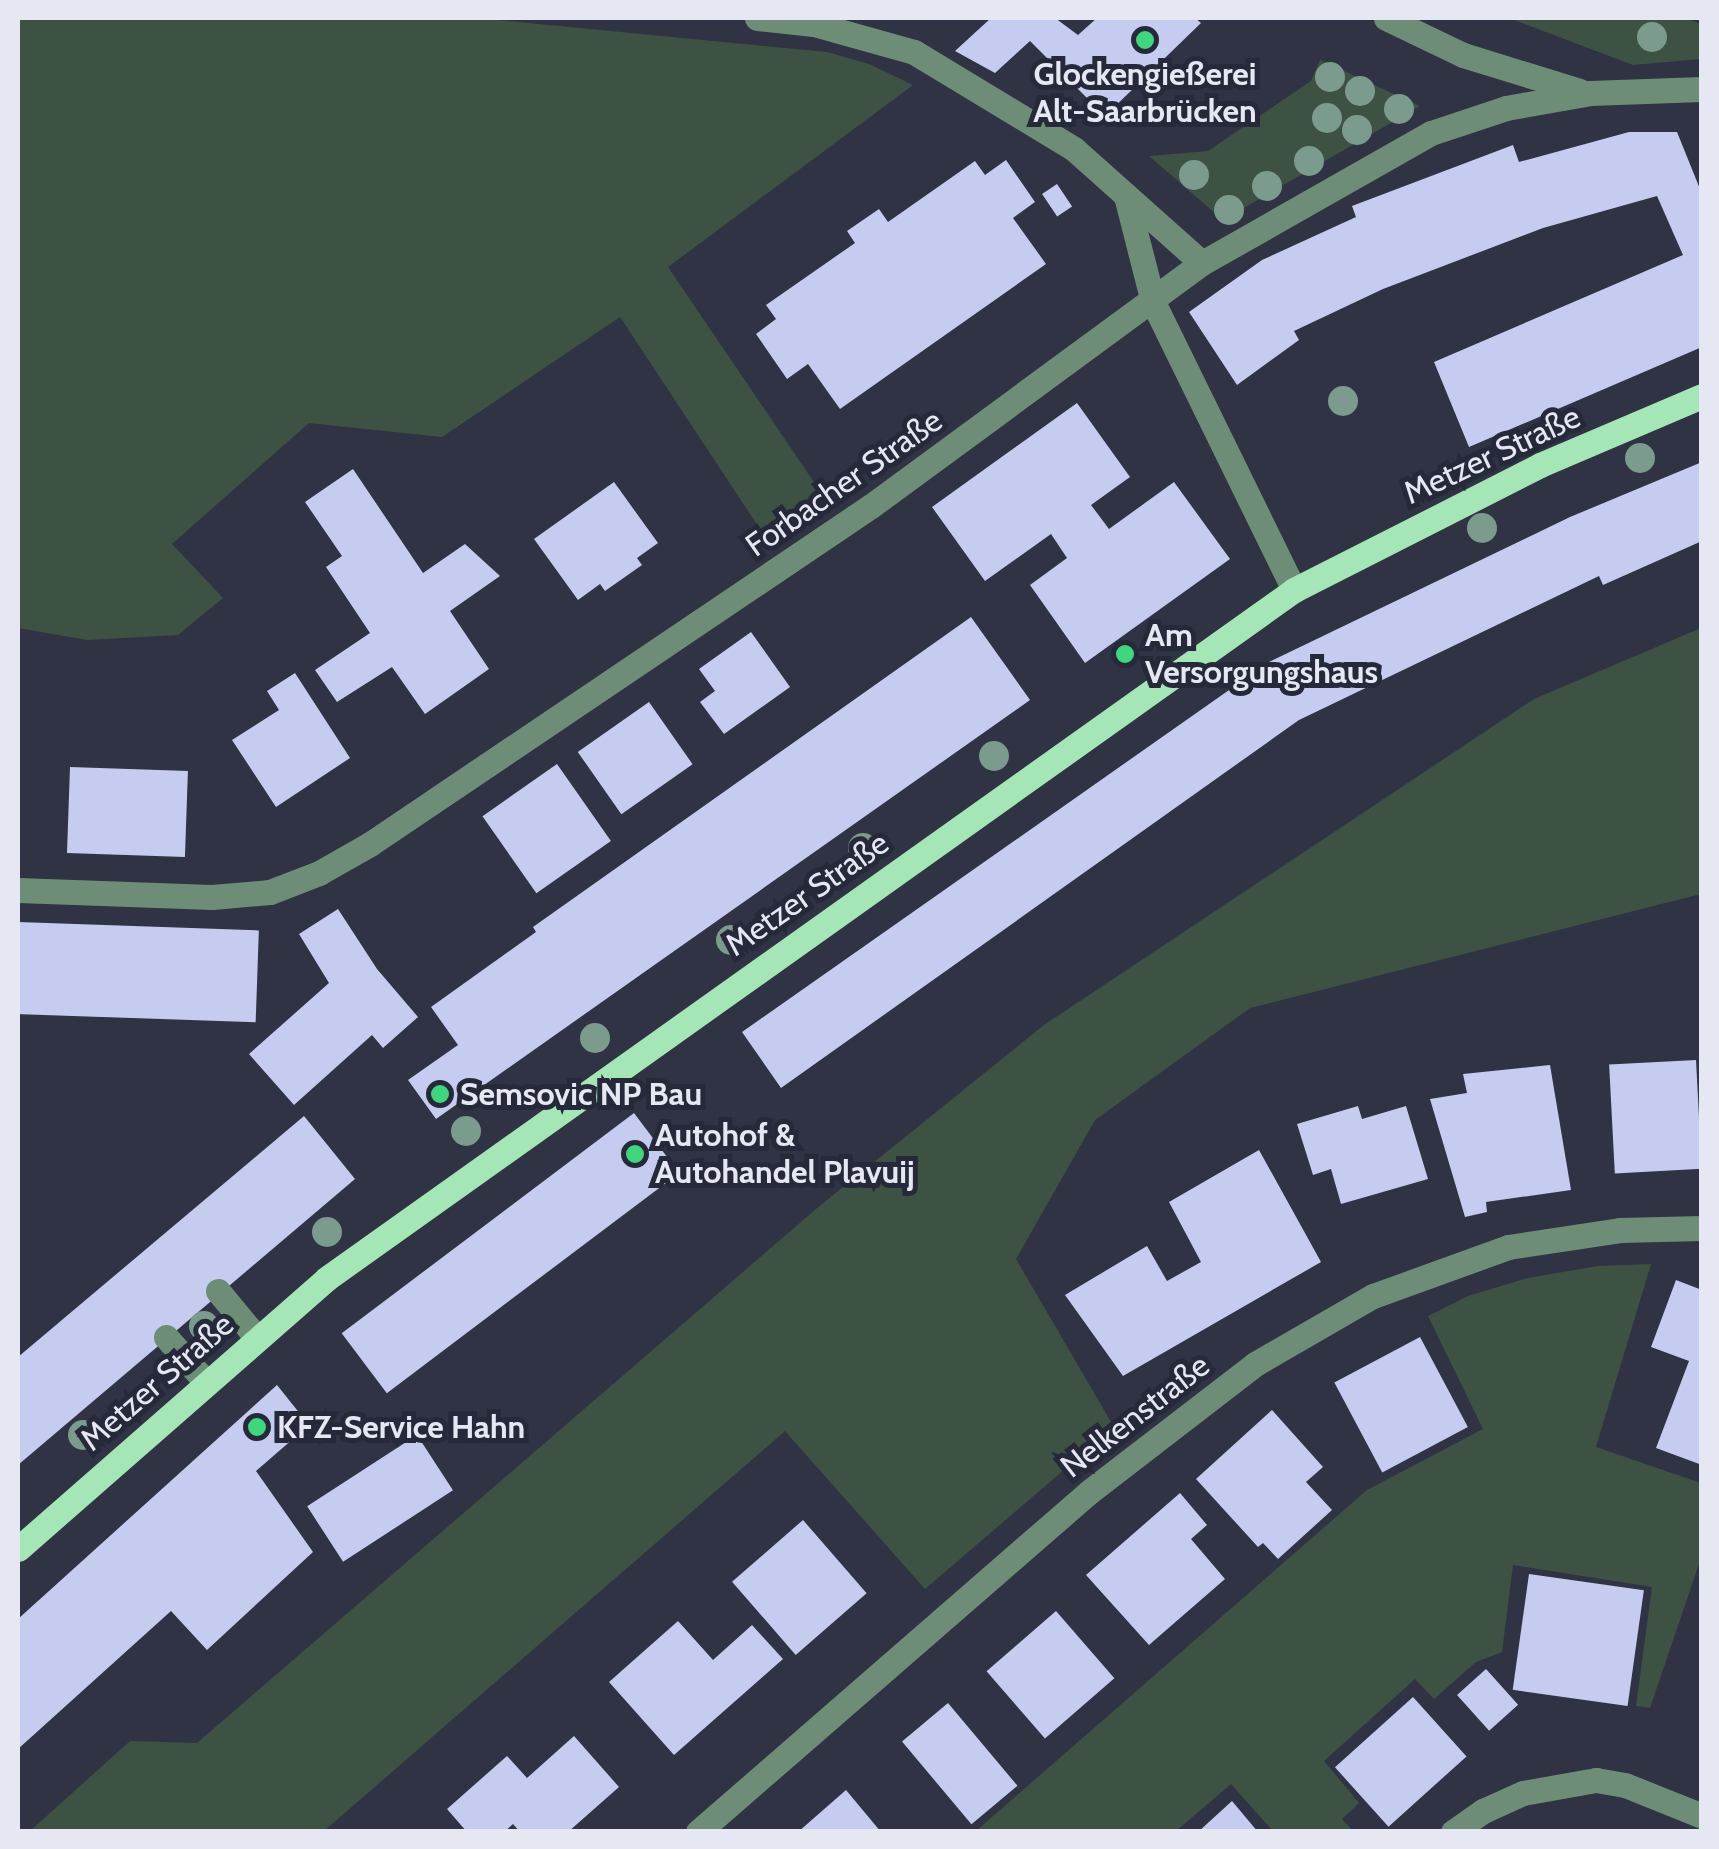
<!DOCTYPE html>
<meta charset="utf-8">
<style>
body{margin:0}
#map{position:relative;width:1719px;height:1849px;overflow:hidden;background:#303343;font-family:Cabin,sans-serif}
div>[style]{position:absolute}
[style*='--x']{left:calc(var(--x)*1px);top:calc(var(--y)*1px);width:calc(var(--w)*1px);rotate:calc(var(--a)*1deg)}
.green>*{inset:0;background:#3e5243}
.building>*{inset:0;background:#c5ccef;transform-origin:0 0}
.minor>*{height:25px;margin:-12.5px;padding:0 12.5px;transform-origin:12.5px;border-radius:12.5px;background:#6e8d76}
.major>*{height:25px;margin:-12.5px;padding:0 12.5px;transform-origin:12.5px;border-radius:12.5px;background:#a5e6b6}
.trees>*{width:30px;height:30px;margin:-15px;border-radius:50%;background:#7b9b8c}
.dots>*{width:28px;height:28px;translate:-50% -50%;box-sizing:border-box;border:5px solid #262939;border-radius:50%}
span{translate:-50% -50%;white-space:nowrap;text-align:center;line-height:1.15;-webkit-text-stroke:10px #262939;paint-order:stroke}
.poi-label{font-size:32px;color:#e5e8f2;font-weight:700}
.left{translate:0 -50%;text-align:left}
.street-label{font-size:32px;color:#e5e8f2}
.frame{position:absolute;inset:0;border:20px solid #e5e8f2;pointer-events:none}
</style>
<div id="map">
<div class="green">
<i style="clip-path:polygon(18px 18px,477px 18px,827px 52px,869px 64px,913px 85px,668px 267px,822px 494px,762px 532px,620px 317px,442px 437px,309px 423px,172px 544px,223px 598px,178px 635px,87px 640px,18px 628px)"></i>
<i style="clip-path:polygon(1509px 18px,1685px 18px,1701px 24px,1701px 59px,1633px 65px)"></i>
<i style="clip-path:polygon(1320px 60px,1420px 106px,1223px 220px,1149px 156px,1208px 151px,1311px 81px)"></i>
<i style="clip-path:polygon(1701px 628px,1701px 894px,1250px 1008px,1095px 1120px,1016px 1259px,1114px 1427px,925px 1589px,785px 1431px,324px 1831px,30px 1831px,130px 1741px,197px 1743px,816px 1209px,1044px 1025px,1534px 699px)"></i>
<i style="clip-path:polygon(1651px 1264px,1596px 1447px,1701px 1483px,1701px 1558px,1650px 1708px,1636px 1706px,1652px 1587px,1513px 1565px,1502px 1652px,1476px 1662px,1434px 1699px,1415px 1679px,1324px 1761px,1359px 1803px,1342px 1819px,1353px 1831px,1273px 1831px,1231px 1784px,1176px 1831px,976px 1831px,1367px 1490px,1483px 1429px,1428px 1316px,1468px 1296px,1528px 1278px,1598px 1266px)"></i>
</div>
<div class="building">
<i style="clip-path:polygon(991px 18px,1055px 18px,1078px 35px,1097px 18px,1195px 18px,1201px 23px,1105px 116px,1030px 41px,995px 73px,955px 51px)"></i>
<i style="clip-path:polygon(1629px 132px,1677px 132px,1702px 194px,1702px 347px,1476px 444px,1469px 447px,1434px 362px,1683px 255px,1657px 196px,1543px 228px,1383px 289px,1294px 331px,1299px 340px,1237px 385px,1189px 312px,1262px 260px,1356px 217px,1352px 206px,1513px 145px,1519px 162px)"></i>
<i style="clip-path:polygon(1006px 160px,1035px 202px,1013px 218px,1046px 264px,840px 409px,808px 364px,787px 379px,756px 334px,776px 319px,766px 305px,855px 243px,847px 231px,879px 209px,888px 222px,975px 161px,985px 175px)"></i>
<i style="left:1057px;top:184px;width:27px;height:18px;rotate:56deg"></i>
<i style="clip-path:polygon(1077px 403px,1130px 477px,1091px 505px,1109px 529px,1174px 482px,1230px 559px,1085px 663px,1030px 585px,1067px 558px,1051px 534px,985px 581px,932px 507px)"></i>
<i style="clip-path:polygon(1702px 462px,1702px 541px,1603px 585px,1599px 576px,1299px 720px,781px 1088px,742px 1032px,1269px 662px,1570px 517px)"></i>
<i style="clip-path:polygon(353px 469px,423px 573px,465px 544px,500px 576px,450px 611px,489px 669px,425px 714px,392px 667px,337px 702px,315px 670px,370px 633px,326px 567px,342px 556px,305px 502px)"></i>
<i style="clip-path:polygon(614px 482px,658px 543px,637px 558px,642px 565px,605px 591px,600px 584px,578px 600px,534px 539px)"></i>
<i style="clip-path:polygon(971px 617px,1030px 700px,436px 1119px,408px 1080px,458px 1045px,431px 1007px,536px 932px,533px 927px)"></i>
<i style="clip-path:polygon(751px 632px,790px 687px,724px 734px,700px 702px,715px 691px,699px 669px)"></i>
<i style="clip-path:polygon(295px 673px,350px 758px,276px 807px,232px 740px,279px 710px,267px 691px)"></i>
<i style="left:649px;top:702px;width:76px;height:87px;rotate:55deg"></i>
<i style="left:557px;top:764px;width:94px;height:91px;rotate:55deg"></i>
<i style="left:70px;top:767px;width:118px;height:86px;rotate:2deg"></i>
<i style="clip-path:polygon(338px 909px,377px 969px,418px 1017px,383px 1048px,372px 1035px,294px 1105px,249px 1054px,329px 983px,299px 934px)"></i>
<i style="left:18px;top:922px;width:241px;height:92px;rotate:2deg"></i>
<i style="left:1696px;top:1060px;width:109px;height:87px;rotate:87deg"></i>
<i style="clip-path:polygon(1550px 1065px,1571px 1190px,1486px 1202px,1487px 1212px,1465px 1217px,1430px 1099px,1467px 1093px,1463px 1074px)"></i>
<i style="clip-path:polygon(1358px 1106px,1362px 1119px,1406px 1106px,1428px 1179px,1341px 1204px,1331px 1169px,1313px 1175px,1297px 1124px)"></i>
<i style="left:634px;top:1113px;width:75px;height:366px;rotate:53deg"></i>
<i style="clip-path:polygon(304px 1116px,355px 1179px,18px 1465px,18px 1357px)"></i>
<i style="clip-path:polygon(1259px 1150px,1321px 1262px,1123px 1376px,1065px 1295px,1147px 1246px,1167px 1281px,1201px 1262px,1169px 1202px)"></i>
<i style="clip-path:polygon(1676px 1280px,1702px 1290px,1702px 1465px,1656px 1448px,1689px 1361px,1651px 1347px)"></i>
<i style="left:1420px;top:1337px;width:102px;height:97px;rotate:62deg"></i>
<i style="clip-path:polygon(277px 1385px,309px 1425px,256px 1471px,313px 1552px,207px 1650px,171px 1611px,18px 1749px,18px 1619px)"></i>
<i style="clip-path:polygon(1272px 1410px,1323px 1467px,1306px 1482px,1332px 1510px,1278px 1559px,1263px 1543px,1258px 1547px,1196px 1479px)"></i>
<i style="left:417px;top:1435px;width:66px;height:131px;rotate:57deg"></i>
<i style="clip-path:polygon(1180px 1493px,1207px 1525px,1191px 1539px,1225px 1579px,1149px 1645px,1086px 1575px)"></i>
<i style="left:803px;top:1520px;width:97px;height:94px;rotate:49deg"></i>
<i style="left:1529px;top:1574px;width:116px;height:117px;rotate:8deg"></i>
<i style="left:1056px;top:1611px;width:89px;height:92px;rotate:49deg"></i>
<i style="clip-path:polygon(678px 1621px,713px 1660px,752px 1625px,783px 1659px,674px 1755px,609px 1682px)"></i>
<i style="left:1486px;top:1669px;width:48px;height:39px;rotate:48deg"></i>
<i style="left:1413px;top:1697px;width:80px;height:105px;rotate:48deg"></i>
<i style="left:948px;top:1703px;width:108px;height:60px;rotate:50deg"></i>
<i style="clip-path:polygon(574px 1736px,619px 1787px,568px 1832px,520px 1832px,513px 1824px,504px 1832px,467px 1832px,447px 1809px,507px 1756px,527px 1778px)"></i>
<i style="clip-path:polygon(846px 1790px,881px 1832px,798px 1832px)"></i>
<i style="clip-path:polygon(1232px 1801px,1258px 1832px,1198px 1832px)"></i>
</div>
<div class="minor">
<i style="--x:757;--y:18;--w:57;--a:6"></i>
<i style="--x:814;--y:24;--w:104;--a:15.6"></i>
<i style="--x:914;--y:52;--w:187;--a:31.2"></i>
<i style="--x:1074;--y:149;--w:171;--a:41.7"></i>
<i style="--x:1386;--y:18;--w:85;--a:25.7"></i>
<i style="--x:1463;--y:55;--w:122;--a:17.1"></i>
<i style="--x:1127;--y:200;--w:105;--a:75.7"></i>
<i style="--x:1153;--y:302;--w:321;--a:63.9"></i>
<i style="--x:18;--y:890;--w:194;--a:2.1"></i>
<i style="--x:212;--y:897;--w:58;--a:-4.9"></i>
<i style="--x:270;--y:892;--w:53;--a:-21.2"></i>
<i style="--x:319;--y:873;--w:59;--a:-29.6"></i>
<i style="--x:370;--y:844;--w:604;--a:-34.01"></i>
<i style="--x:871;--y:506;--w:411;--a:-36.3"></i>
<i style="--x:1202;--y:263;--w:263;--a:-29.6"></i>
<i style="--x:1431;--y:133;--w:79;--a:-18.4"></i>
<i style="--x:1506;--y:108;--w:85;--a:-10.1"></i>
<i style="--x:1590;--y:93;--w:112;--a:-2"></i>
<i style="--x:218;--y:1291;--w:60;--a:50.4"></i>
<i style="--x:166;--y:1337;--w:59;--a:48.4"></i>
<i style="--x:698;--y:1832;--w:518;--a:-41.01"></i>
<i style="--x:1089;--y:1492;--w:210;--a:-37.6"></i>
<i style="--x:1255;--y:1364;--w:136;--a:-30"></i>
<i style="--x:1373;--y:1296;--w:144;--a:-19.9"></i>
<i style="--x:1508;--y:1247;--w:113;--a:-8.6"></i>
<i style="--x:1620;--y:1230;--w:82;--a:-1.4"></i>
<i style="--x:1453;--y:1832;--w:37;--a:-35"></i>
<i style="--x:1483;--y:1811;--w:44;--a:-24.2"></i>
<i style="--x:1523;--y:1793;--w:74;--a:-10.1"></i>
<i style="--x:1596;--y:1780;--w:29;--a:10"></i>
<i style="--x:1625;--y:1785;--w:83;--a:21.9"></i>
</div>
<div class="major">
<i style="--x:18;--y:1549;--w:410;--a:-41.2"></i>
<i style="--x:326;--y:1279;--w:1188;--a:-35.44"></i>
<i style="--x:1294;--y:590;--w:276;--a:-26.9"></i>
<i style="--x:1540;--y:465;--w:176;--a:-23.1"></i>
</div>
<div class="trees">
<i style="left:1652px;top:37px"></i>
<i style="left:1330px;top:77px"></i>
<i style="left:1360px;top:91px"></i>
<i style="left:1399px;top:109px"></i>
<i style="left:1327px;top:118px"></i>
<i style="left:1357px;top:130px"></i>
<i style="left:1309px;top:161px"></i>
<i style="left:1194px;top:175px"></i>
<i style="left:1267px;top:186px"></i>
<i style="left:1229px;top:210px"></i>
<i style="left:1343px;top:401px"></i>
<i style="left:1640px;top:458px"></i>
<i style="left:1482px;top:528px"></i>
<i style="left:994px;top:756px"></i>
<i style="left:863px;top:848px"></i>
<i style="left:731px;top:940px"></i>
<i style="left:595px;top:1038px"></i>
<i style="left:466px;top:1131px"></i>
<i style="left:327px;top:1232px"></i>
<i style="left:204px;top:1326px"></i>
<i style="left:83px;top:1435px"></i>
</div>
<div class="dots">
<i style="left:1145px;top:40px;background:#3fd77d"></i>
<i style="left:1125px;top:654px;background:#3fd77d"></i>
<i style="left:440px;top:1094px;background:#3fd77d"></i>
<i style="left:635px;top:1154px;background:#3fd77d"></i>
<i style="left:257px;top:1427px;background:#3fd77d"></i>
</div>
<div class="poi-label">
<span style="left:1145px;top:93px">Glockengießerei<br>Alt-Saarbrücken</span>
<span class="left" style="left:1145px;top:654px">Am<br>Versorgungshaus</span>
<span class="left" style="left:460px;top:1094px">Semsovic NP Bau</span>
<span class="left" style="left:655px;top:1154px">Autohof &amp;<br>Autohandel Plavuij</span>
<span class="left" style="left:277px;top:1427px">KFZ-Service Hahn</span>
</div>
<div class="street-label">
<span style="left:1492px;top:455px;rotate:-25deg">Metzer Straße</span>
<span style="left:844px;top:483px;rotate:-35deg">Forbacher Straße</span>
<span style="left:807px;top:894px;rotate:-35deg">Metzer Straße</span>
<span style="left:157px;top:1382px;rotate:-41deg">Metzer Straße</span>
<span style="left:1135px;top:1416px;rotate:-38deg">Nelkenstraße</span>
</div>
<div class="frame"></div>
</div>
